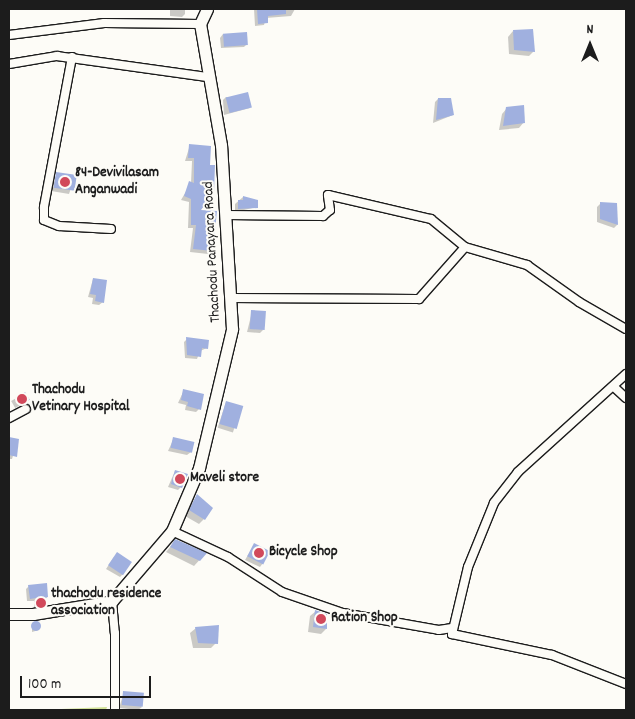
<!DOCTYPE html>
<style>
body{margin:0}
#map{position:relative;width:635px;height:719px;overflow:hidden;background:#fdfcf7;font-family:Dekko,sans-serif}
div>[style]{position:absolute}
[style*='--x']{left:calc(var(--x)*1px);top:calc(var(--y)*1px);width:calc(var(--w)*1px);rotate:calc(var(--a)*1deg)}
.green>*{inset:0;background:#d2e296}
.shadow>*{inset:0;background:#0003;transform-origin:0 0}
.building>*{inset:0;background:#a0b0df;transform-origin:0 0}
.round{border-radius:50%}
.roads{filter:drop-shadow(1px 0 #1c1c1c) drop-shadow(-1px 0 #1c1c1c) drop-shadow(0 1px #1c1c1c) drop-shadow(0 -1px #1c1c1c)}
.minor>*{height:8px;margin:-4px;padding:0 4px;transform-origin:4px;border-radius:4px;background:#fdfcf7}
.secondary>*{height:11px;margin:-5.5px;padding:0 5.5px;transform-origin:5.5px;border-radius:5.5px;background:#fdfcf7}
.dots>*{width:14px;height:14px;translate:-50% -50%;box-sizing:border-box;border:2px solid #fdfcf7;border-radius:50%}
span{translate:-50% -50%;white-space:nowrap;text-align:center;line-height:1.15;-webkit-text-stroke:4px #fdfcf7;paint-order:stroke}
.poi-label{font-size:15px;color:#1c1c1c;font-weight:700}
.left{translate:0 -50%;text-align:left}
.street-label{font-size:15px;color:#1c1c1c}
.frame{position:absolute;inset:0;border:10px solid #1c1c1c;pointer-events:none}
.north{position:absolute;left:565px;top:20px;width:50px;height:50px;-webkit-text-stroke:4px #fdfcf7;paint-order:stroke;rotate:0deg;font-size:14px;font-weight:700;line-height:20px;text-align:center;color:#1c1c1c}
.north::after{content:'';display:block;margin:auto;width:18px;height:22px;background:#1c1c1c;clip-path:polygon(50% 0,100% 100%,50% 72%,0 100%)}
.scale{position:absolute;left:20px;top:676px;width:131px;height:22px;box-sizing:border-box;border:2px solid #1c1c1c;border-top:0;padding-left:6px;font-size:15px;line-height:18px;white-space:nowrap;color:#1c1c1c;-webkit-text-stroke:4px #fdfcf7;paint-order:stroke}
</style>
<div id="map">
<div class="green">
<i style="clip-path:polygon(107px 707px,106px 710px,38px 710px)"></i>
</div>
<div class="shadow">
<i style="clip-path:polygon(170px 9px,185px 9px,185px 14px,182px 17px,170px 16px)"></i>
<i style="clip-path:polygon(254px 9px,295px 9px,291px 16px,266px 18px,264px 25px,255px 26px)"></i>
<i style="clip-path:polygon(513px 31px,534px 51px,529px 56px,509px 54px,508px 37px)"></i>
<i style="clip-path:polygon(223px 34px,247px 44px,244px 47px,221px 48px,220px 38px)"></i>
<i style="clip-path:polygon(226px 97px,250px 108px,224px 115px,223px 100px)"></i>
<i style="clip-path:polygon(438px 99px,453px 115px,433px 123px,435px 102px)"></i>
<i style="clip-path:polygon(507px 108px,524px 122px,519px 128px,499px 130px,502px 114px)"></i>
<i style="clip-path:polygon(190px 145px,210px 147px,198px 211px,211px 251px,208px 254px,190px 252px,193px 228px,188px 228px,189px 202px,181px 200px,191px 183px,192px 161px,185px 161px)"></i>
<i style="clip-path:polygon(57px 173px,75px 176px,69px 194px,51px 191px)"></i>
<i style="clip-path:polygon(243px 197px,257px 207px,235px 212px,235px 204px)"></i>
<i style="clip-path:polygon(601px 203px,616px 204px,617px 225px,614px 228px,597px 222px,597px 207px)"></i>
<i style="clip-path:polygon(93px 279px,103px 302px,99px 305px,92px 304px,93px 298px,88px 297px)"></i>
<i style="clip-path:polygon(252px 312px,263px 330px,260px 333px,247px 332px)"></i>
<i style="clip-path:polygon(187px 339px,207px 348px,200px 351px,197px 359px,185px 358px,184px 342px)"></i>
<i style="clip-path:polygon(184px 390px,199px 409px,196px 412px,185px 410px,186px 405px,178px 403px)"></i>
<i style="left:25px;top:393px;width:8px;height:16px;rotate:60deg"></i>
<i style="left:226px;top:402px;width:16px;height:27px;rotate:18deg"></i>
<i style="clip-path:polygon(174px 438px,191px 452px,187px 455px,168px 451px)"></i>
<i style="clip-path:polygon(9px 439px,18px 440px,12px 459px,9px 459px)"></i>
<i style="clip-path:polygon(175px 471px,181px 487px,178px 490px,168px 487px)"></i>
<i style="clip-path:polygon(197px 495px,204px 519px,199px 524px,185px 516px)"></i>
<i style="clip-path:polygon(176px 540px,205px 554px,194px 566px,166px 552px)"></i>
<i style="clip-path:polygon(254px 545px,263px 563px,260px 567px,245px 560px)"></i>
<i style="clip-path:polygon(114px 557px,123px 574px,120px 577px,106px 569px)"></i>
<i style="clip-path:polygon(29px 586px,47px 597px,41px 607px,34px 608px,34px 601px,27px 601px,26px 589px)"></i>
<i style="clip-path:polygon(316px 611px,326px 629px,321px 634px,308px 632px,310px 616px)"></i>
<i style="clip-path:polygon(39px 622px,39px 630px,32px 632px,32px 624px)"></i>
<i style="clip-path:polygon(196px 628px,216px 643px,211px 648px,193px 648px,190px 633px)"></i>
<i style="clip-path:polygon(124px 692px,142px 707px,138px 710px,119px 708px)"></i>
</div>
<div class="building">
<i style="clip-path:polygon(257px 9px,286px 9px,286px 14px,268px 16px,268px 23px,258px 24px)"></i>
<i style="clip-path:polygon(533px 29px,535px 52px,514px 50px,513px 30px)"></i>
<i style="left:247px;top:32px;width:13px;height:24px;rotate:86deg"></i>
<i style="left:248px;top:92px;width:16px;height:23px;rotate:76deg"></i>
<i style="clip-path:polygon(438px 98px,451px 98px,454px 115px,436px 120px)"></i>
<i style="clip-path:polygon(524px 105px,525px 123px,503px 126px,506px 107px)"></i>
<i style="clip-path:polygon(189px 144px,211px 146px,210px 165px,215px 165px,214px 192px,201px 210px,217px 211px,213px 251px,193px 249px,196px 225px,191px 225px,191px 199px,184px 196px,189px 181px,194px 183px,194px 158px,188px 158px)"></i>
<i style="left:56px;top:172px;width:21px;height:16px;rotate:8deg"></i>
<i style="clip-path:polygon(243px 196px,258px 200px,258px 208px,238px 209px,238px 200px,243px 200px)"></i>
<i style="clip-path:polygon(600px 202px,617px 203px,618px 225px,600px 219px)"></i>
<i style="clip-path:polygon(93px 278px,107px 280px,104px 303px,95px 301px,96px 295px,90px 294px)"></i>
<i style="left:251px;top:310px;width:15px;height:19px;rotate:4deg"></i>
<i style="clip-path:polygon(186px 337px,209px 340px,208px 349px,202px 348px,201px 357px,187px 355px)"></i>
<i style="clip-path:polygon(183px 389px,204px 394px,201px 410px,187px 406px,188px 402px,181px 400px)"></i>
<i style="left:25px;top:392px;width:9px;height:11px;rotate:58deg"></i>
<i style="left:226px;top:401px;width:18px;height:24px;rotate:16deg"></i>
<i style="clip-path:polygon(9px 437px,19px 439px,17px 457px,9px 455px)"></i>
<i style="left:173px;top:437px;width:22px;height:11px;rotate:13deg"></i>
<i style="clip-path:polygon(175px 470px,188px 474px,182px 488px,171px 484px)"></i>
<i style="clip-path:polygon(197px 494px,213px 508px,205px 520px,189px 510px)"></i>
<i style="clip-path:polygon(175px 539px,207px 553px,200px 561px,170px 547px)"></i>
<i style="left:254px;top:543px;width:18px;height:15px;rotate:27deg"></i>
<i style="left:117px;top:552px;width:18px;height:16px;rotate:34deg"></i>
<i style="clip-path:polygon(47px 583px,48px 597px,44px 598px,45px 604px,37px 606px,36px 598px,30px 599px,28px 585px)"></i>
<i style="clip-path:polygon(315px 610px,327px 614px,327px 629px,313px 627px)"></i>
<i class="round" style="left:31px;top:621px;width:10px;height:10px"></i>
<i style="clip-path:polygon(219px 625px,218px 644px,198px 643px,195px 627px)"></i>
<i style="left:123px;top:691px;width:21px;height:14px;rotate:5deg"></i>
</div>
<div class="roads">
<div class="minor">
<i style="--x:9;--y:35;--w:96;--a:-7.2"></i>
<i style="--x:104;--y:23;--w:96;--a:0.6"></i>
<i style="--x:72;--y:57;--w:153;--a:100.6"></i>
<i style="--x:44;--y:207;--w:13;--a:90"></i>
<i style="--x:44;--y:220;--w:16;--a:22"></i>
<i style="--x:59;--y:226;--w:52;--a:3.3"></i>
<i style="--x:9;--y:64;--w:49;--a:-9.5"></i>
<i style="--x:57;--y:56;--w:151;--a:8"></i>
<i style="--x:227;--y:215;--w:96;--a:0.6"></i>
<i style="--x:323;--y:216;--w:9;--a:-41"></i>
<i style="--x:330;--y:210;--w:15;--a:-98"></i>
<i style="--x:328;--y:195;--w:106;--a:13.1"></i>
<i style="--x:431;--y:219;--w:44;--a:39.5"></i>
<i style="--x:465;--y:247;--w:65;--a:16.2"></i>
<i style="--x:527;--y:265;--w:64;--a:35.4"></i>
<i style="--x:579;--y:302;--w:54;--a:29.9"></i>
<i style="--x:231;--y:298;--w:188;--a:0.3"></i>
<i style="--x:419;--y:299;--w:69;--a:-48.5"></i>
<i style="--x:626;--y:374;--w:146;--a:137.8"></i>
<i style="--x:518;--y:472;--w:39;--a:128"></i>
<i style="--x:494;--y:503;--w:69;--a:112.1"></i>
<i style="--x:468;--y:567;--w:69;--a:103.4"></i>
<i style="--x:452;--y:634;--w:102;--a:11.9"></i>
<i style="--x:552;--y:655;--w:79;--a:21.4"></i>
<i style="--x:614;--y:387;--w:16;--a:43"></i>
<i style="--x:9;--y:418;--w:19;--a:-28"></i>
<i style="--x:172;--y:531;--w:62;--a:24.9"></i>
<i style="--x:228;--y:557;--w:64;--a:32.9"></i>
<i style="--x:282;--y:592;--w:65;--a:19"></i>
<i style="--x:343;--y:613;--w:97;--a:10"></i>
<i style="--x:439;--y:630;--w:13;--a:-9"></i>
<i style="--x:112;--y:601;--w:32;--a:85"></i>
<i style="--x:115;--y:633;--w:77;--a:90"></i>
</div>
<div class="secondary">
<i style="--x:9;--y:614;--w:24;--a:0"></i>
<i style="--x:33;--y:614;--w:80;--a:-9.3"></i>
<i style="--x:112;--y:601;--w:92;--a:-49.4"></i>
<i style="--x:172;--y:531;--w:69;--a:-66.8"></i>
<i style="--x:199;--y:468;--w:143;--a:-76.6"></i>
<i style="--x:232;--y:329;--w:184;--a:-93.4"></i>
<i style="--x:221;--y:145;--w:123;--a:-99.8"></i>
<i style="--x:200;--y:24;--w:17;--a:-65"></i>
</div>
</div>
<div class="dots">
<i style="left:65px;top:182px;background:#d1495b"></i>
<i style="left:22px;top:399px;background:#d1495b"></i>
<i style="left:180px;top:479px;background:#d1495b"></i>
<i style="left:259px;top:553px;background:#d1495b"></i>
<i style="left:41px;top:603px;background:#d1495b"></i>
<i style="left:321px;top:619px;background:#d1495b"></i>
</div>
<div class="poi-label">
<span class="left" style="left:75px;top:182px">84-Devivilasam<br>Anganwadi</span>
<span class="left" style="left:32px;top:399px">Thachodu<br>Vetinary Hospital</span>
<span class="left" style="left:190px;top:479px">Maveli store</span>
<span class="left" style="left:269px;top:553px">Bicycle Shop</span>
<span class="left" style="left:51px;top:603px">thachodu residence<br>association</span>
<span class="left" style="left:331px;top:619px">Ration Shop</span>
</div>
<div class="street-label">
<span style="left:213px;top:252px;rotate:-93deg">Thachodu Panayara Road</span>
</div>
<div class="frame"></div>
<div class="north">N</div>
<div class="scale">100 m</div>
</div>
